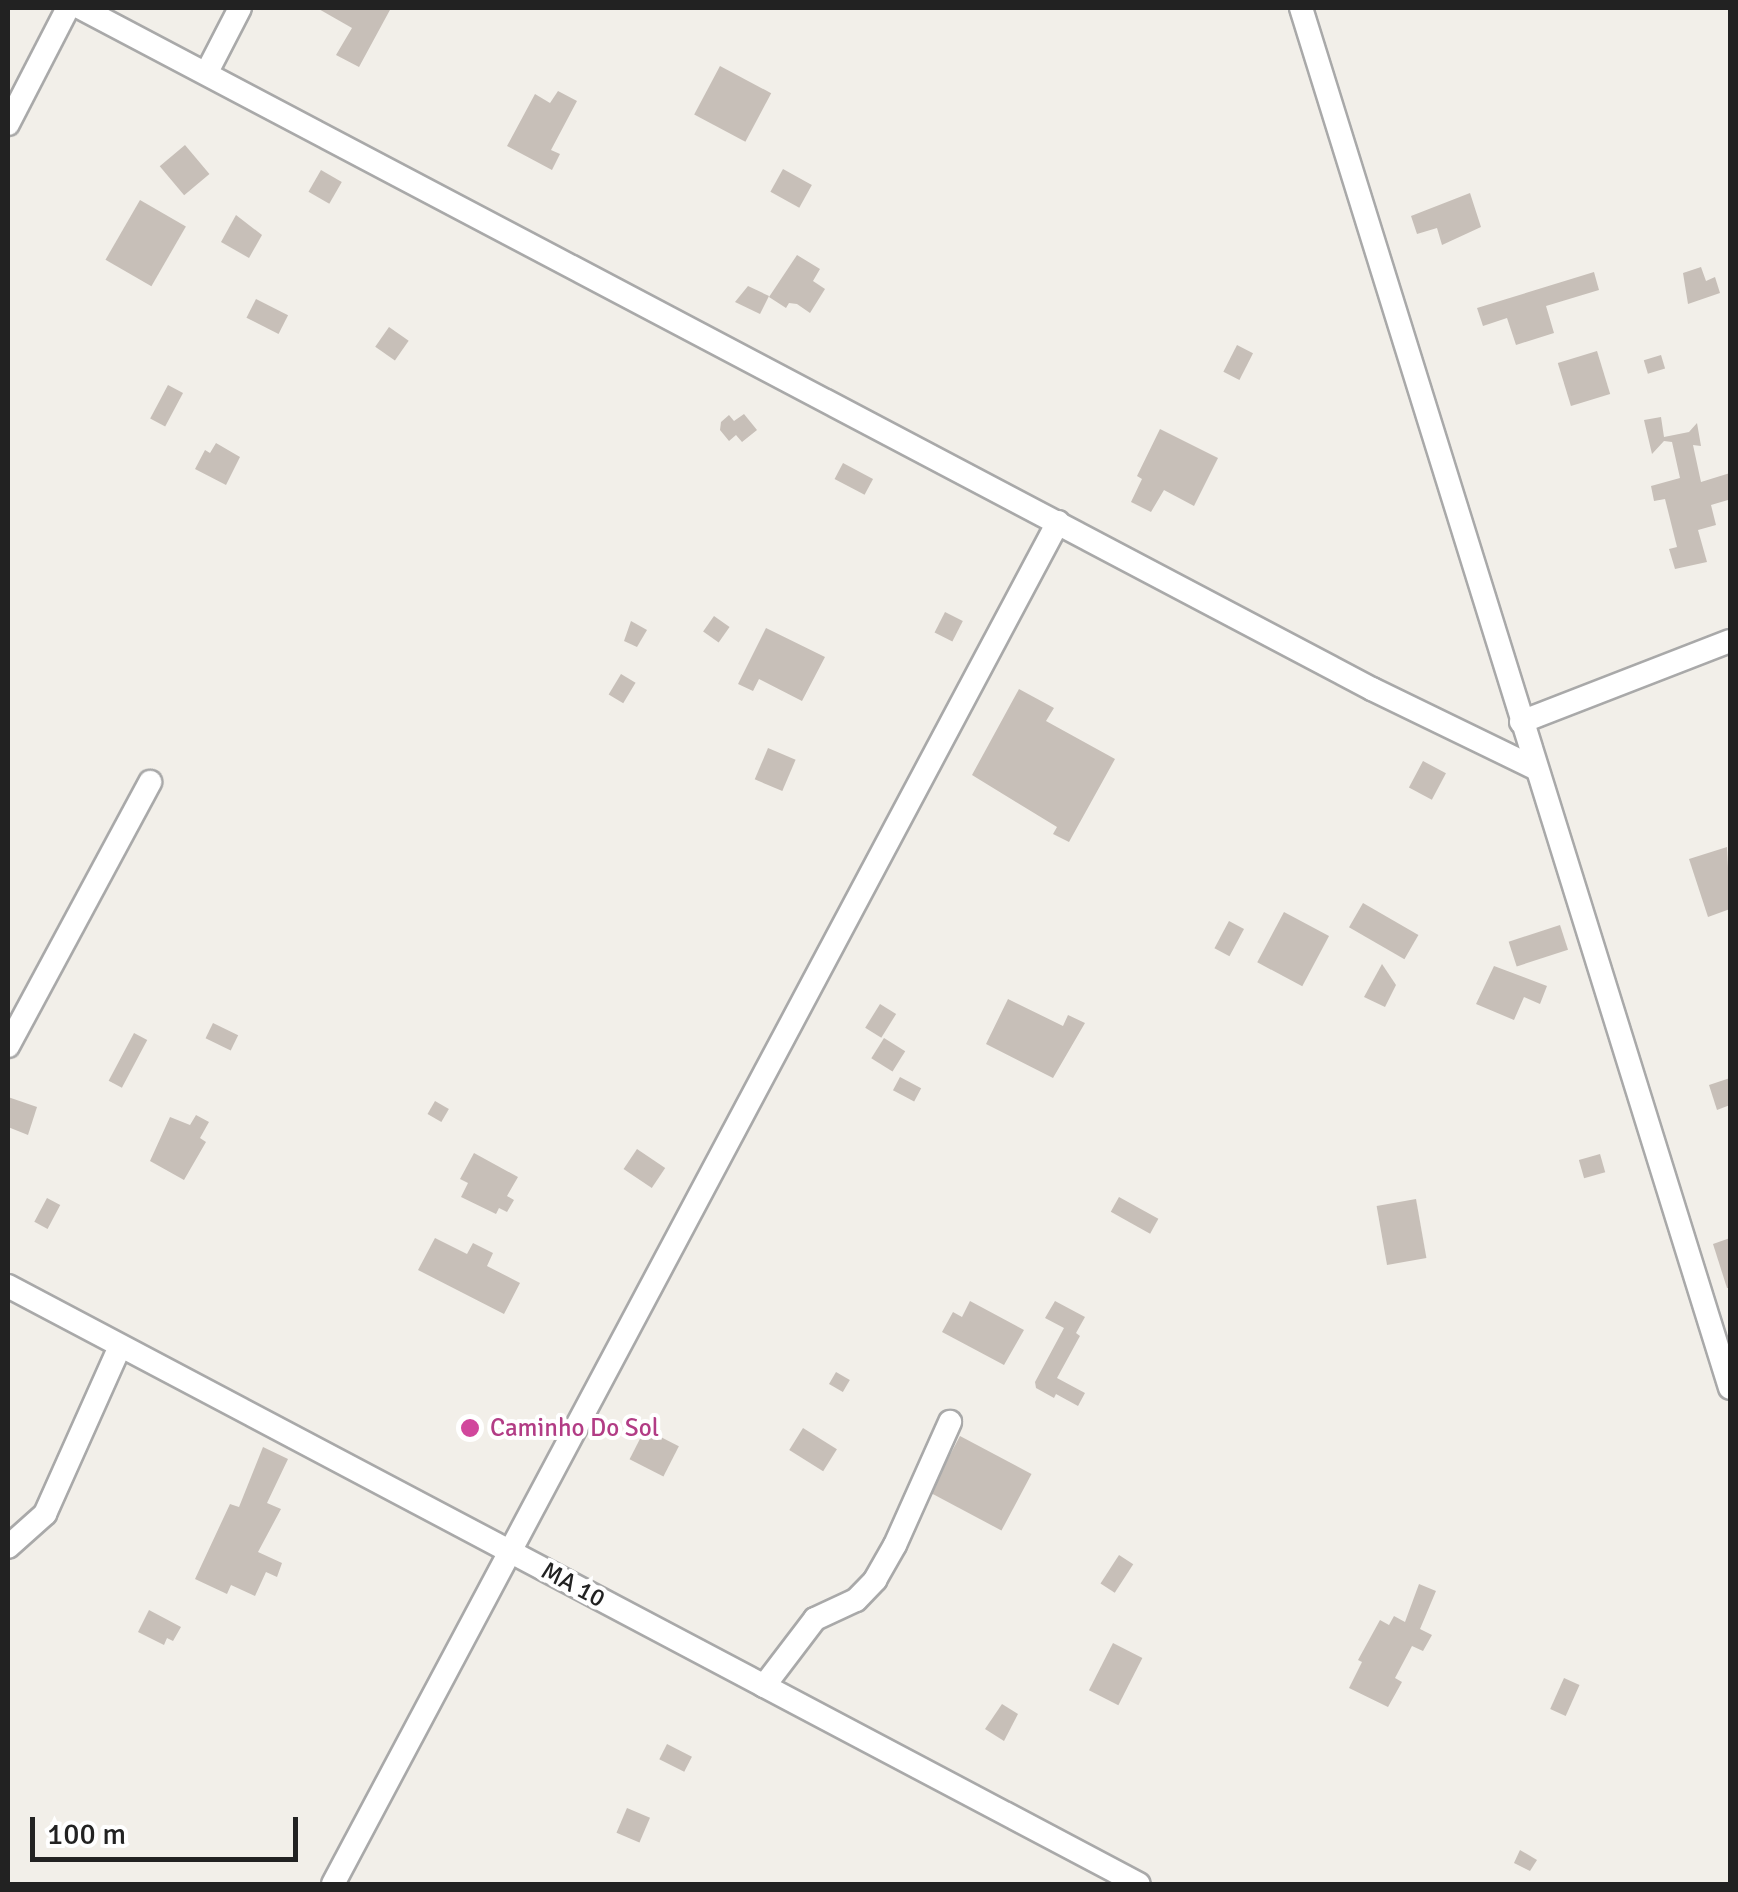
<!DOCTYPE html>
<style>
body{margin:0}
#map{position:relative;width:1738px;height:1892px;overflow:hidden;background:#f2efe9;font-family:Signika,sans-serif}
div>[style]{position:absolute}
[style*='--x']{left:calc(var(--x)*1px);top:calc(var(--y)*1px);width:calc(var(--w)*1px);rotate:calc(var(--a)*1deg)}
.building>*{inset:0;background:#c7bfb8;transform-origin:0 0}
.roads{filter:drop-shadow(2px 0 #a9a9a9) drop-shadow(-2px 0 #a9a9a9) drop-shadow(0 2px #a9a9a9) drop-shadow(0 -2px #a9a9a9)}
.minor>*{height:22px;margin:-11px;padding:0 11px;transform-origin:11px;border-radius:11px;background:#fff}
.dots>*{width:28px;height:28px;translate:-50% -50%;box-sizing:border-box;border:5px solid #fff;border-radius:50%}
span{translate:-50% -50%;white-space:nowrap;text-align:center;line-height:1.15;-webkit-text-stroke:8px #fff;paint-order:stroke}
.hotel-label{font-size:25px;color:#b23c85}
.left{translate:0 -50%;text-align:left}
.street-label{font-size:25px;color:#222}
.frame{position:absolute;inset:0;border:10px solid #222;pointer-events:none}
.scale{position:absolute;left:30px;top:1817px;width:268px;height:45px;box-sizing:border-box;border:5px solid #222;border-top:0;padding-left:12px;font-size:30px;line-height:35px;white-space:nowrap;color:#222;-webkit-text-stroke:8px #fff;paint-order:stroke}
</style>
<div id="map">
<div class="building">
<i style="clip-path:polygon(317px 8px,391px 8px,359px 67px,336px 55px,352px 28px)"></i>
<i style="left:720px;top:66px;width:58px;height:55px;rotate:28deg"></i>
<i style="clip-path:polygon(558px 91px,577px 101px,551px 150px,560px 154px,552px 170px,507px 146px,535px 94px,550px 103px)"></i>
<i style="left:185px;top:145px;width:38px;height:33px;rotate:50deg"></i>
<i style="left:783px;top:169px;width:33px;height:26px;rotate:29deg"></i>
<i style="left:321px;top:170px;width:24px;height:25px;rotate:30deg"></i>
<i style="clip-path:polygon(1470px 193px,1481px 227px,1442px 245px,1437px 228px,1417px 234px,1411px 216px)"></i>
<i style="left:140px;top:200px;width:53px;height:69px;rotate:30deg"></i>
<i style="clip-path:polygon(236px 215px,262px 235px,249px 258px,221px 242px)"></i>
<i style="clip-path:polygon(797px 255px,820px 269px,813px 281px,825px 289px,810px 313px,797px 304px,789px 303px,786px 308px,769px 297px)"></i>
<i style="clip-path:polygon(1701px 267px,1706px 281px,1715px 277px,1720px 293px,1688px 304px,1683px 273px)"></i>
<i style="clip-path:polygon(1594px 272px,1599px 290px,1546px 306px,1554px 333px,1516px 345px,1507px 318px,1483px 326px,1477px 308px)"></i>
<i style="clip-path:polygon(748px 286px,769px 296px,760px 314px,735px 302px)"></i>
<i style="left:256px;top:299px;width:36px;height:21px;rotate:27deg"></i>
<i style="left:389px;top:327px;width:24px;height:24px;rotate:35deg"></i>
<i style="left:1237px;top:345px;width:18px;height:30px;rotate:27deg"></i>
<i style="left:1597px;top:351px;width:45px;height:41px;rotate:73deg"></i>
<i style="left:1661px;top:355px;width:14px;height:18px;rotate:73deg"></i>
<i style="left:168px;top:385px;width:17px;height:38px;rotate:28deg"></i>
<i style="clip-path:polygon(744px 414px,757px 430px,742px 442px,736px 435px,729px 441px,720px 430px,721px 422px,729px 415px,734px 421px)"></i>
<i style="clip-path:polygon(1661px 417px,1664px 437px,1689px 432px,1697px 423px,1701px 446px,1693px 445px,1701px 482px,1730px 473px,1728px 500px,1711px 505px,1716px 525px,1698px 530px,1707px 562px,1675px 569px,1669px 549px,1677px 547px,1665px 499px,1654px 501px,1651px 486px,1680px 478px,1672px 442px,1664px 441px,1652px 454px,1644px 420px)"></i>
<i style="clip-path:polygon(1160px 429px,1218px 458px,1194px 506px,1164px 490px,1151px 512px,1131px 502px,1142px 479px,1137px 476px)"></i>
<i style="clip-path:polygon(216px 443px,240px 457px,226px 485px,195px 469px,205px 450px,210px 453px)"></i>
<i style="left:843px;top:463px;width:34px;height:18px;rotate:28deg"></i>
<i style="left:945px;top:612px;width:20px;height:23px;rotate:27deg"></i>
<i style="left:714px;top:616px;width:19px;height:19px;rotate:35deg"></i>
<i style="clip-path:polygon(631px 621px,647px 630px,637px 647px,624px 641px)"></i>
<i style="clip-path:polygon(766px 628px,825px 657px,802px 701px,759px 679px,753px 691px,738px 684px)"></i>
<i style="left:621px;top:674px;width:17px;height:24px;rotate:31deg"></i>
<i style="clip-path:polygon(1019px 689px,1054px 708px,1046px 721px,1115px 759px,1069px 842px,1053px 834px,1057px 827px,972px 775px)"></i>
<i style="left:768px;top:748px;width:30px;height:34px;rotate:23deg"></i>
<i style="left:1423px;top:761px;width:26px;height:30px;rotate:28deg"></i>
<i style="clip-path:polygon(1727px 847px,1730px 909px,1708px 917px,1689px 859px)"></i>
<i style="left:1363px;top:903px;width:64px;height:28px;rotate:30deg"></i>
<i style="left:1284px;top:912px;width:51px;height:57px;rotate:28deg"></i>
<i style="left:1229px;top:921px;width:17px;height:31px;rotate:28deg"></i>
<i style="left:1560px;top:925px;width:26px;height:54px;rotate:72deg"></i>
<i style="clip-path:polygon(1382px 964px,1396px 985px,1385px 1007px,1364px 997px)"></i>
<i style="clip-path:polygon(1494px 966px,1547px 986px,1540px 1004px,1524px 997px,1514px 1020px,1476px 1004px)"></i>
<i style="clip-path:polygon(1008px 999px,1063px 1026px,1068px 1015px,1085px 1023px,1053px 1078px,986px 1044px)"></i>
<i style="left:880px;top:1004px;width:19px;height:28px;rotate:32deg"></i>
<i style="left:213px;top:1023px;width:28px;height:17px;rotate:26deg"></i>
<i style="left:134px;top:1033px;width:15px;height:54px;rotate:28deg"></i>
<i style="left:884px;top:1038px;width:25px;height:24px;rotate:32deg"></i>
<i style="left:900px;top:1077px;width:24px;height:15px;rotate:28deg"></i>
<i style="clip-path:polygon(1730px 1078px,1730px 1105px,1717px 1110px,1709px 1085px)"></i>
<i style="clip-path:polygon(8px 1097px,37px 1107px,28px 1135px,8px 1127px)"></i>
<i style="left:435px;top:1101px;width:16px;height:15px;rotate:30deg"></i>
<i style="clip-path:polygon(196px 1115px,209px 1122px,200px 1138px,206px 1142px,184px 1180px,150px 1161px,170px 1117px,190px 1125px)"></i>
<i style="left:637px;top:1149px;width:34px;height:24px;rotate:34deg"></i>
<i style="clip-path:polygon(474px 1153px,518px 1177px,507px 1196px,514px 1200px,507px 1212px,499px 1208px,496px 1214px,461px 1197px,468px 1183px,460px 1179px)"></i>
<i style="left:1600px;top:1154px;width:19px;height:22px;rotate:74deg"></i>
<i style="left:1119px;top:1197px;width:45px;height:17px;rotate:29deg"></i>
<i style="left:47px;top:1198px;width:15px;height:27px;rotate:28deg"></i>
<i style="left:1416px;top:1199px;width:60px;height:40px;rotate:80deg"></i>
<i style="clip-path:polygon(435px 1238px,467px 1254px,473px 1243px,493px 1253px,487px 1266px,520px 1283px,504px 1314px,418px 1270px)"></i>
<i style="clip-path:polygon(1730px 1238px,1730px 1288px,1727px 1288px,1713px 1244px)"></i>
<i style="clip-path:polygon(970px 1301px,1024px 1330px,1004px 1365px,942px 1332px,953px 1312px,962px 1317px)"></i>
<i style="clip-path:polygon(1055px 1301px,1085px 1317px,1076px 1333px,1080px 1336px,1057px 1378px,1085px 1393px,1078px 1406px,1056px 1394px,1054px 1398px,1036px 1388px,1035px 1382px,1064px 1328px,1045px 1318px)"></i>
<i style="left:836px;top:1372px;width:16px;height:14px;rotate:30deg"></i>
<i style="left:803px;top:1428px;width:40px;height:26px;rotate:32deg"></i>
<i style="left:645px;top:1429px;width:38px;height:34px;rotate:27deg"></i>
<i style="left:960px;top:1436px;width:81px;height:64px;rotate:28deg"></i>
<i style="clip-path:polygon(263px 1447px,288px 1459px,267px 1503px,281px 1509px,258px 1552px,282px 1563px,277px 1577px,266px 1572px,255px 1596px,231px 1585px,227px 1594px,195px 1579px,230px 1504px,239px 1507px)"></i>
<i style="left:1119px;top:1555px;width:17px;height:34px;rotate:33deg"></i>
<i style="clip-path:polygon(1419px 1584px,1436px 1591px,1420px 1629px,1432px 1635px,1423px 1651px,1412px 1646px,1395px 1678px,1402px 1682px,1388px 1707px,1349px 1688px,1362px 1662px,1358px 1660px,1380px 1620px,1389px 1625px,1394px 1616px,1405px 1622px)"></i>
<i style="clip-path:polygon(149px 1610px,181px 1627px,173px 1641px,167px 1638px,164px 1645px,138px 1632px)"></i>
<i style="left:1113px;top:1643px;width:33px;height:53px;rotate:27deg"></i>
<i style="left:1564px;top:1678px;width:17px;height:34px;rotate:24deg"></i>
<i style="clip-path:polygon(1002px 1704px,1018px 1714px,1004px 1741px,985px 1729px)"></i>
<i style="left:667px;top:1744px;width:28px;height:17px;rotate:27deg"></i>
<i style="left:627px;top:1808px;width:25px;height:27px;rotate:23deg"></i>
<i style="clip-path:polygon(1520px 1850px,1537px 1860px,1530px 1871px,1514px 1863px)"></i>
</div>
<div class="roads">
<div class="minor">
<i style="--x:81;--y:8;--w:1460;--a:27.81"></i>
<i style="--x:1372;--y:689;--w:181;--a:25.9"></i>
<i style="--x:1301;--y:8;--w:1445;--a:72.73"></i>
<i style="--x:207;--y:72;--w:72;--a:-62.7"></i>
<i style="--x:8;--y:124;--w:131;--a:-62.7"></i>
<i style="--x:1521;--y:722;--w:224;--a:-21.2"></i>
<i style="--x:8;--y:1046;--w:300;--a:-61.7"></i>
<i style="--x:8;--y:1286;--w:1279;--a:27.87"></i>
<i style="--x:8;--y:1547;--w:50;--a:-41.7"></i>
<i style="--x:45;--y:1514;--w:184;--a:-65.9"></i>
<i style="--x:764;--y:1686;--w:84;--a:-52.7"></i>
<i style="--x:815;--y:1619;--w:45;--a:-24.9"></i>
<i style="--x:856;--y:1600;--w:28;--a:-46"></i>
<i style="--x:875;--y:1580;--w:40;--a:-60.3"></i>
<i style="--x:895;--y:1545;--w:135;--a:-65.9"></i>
<i style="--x:333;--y:1884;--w:1543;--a:-61.97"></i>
</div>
</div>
<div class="dots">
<i style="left:470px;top:1428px;background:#d1479c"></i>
</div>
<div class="hotel-label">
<span class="left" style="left:490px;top:1428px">Caminho Do Sol</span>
</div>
<div class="street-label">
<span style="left:573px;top:1585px;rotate:28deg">MA 10</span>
</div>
<div class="frame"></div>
<div class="scale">100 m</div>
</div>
